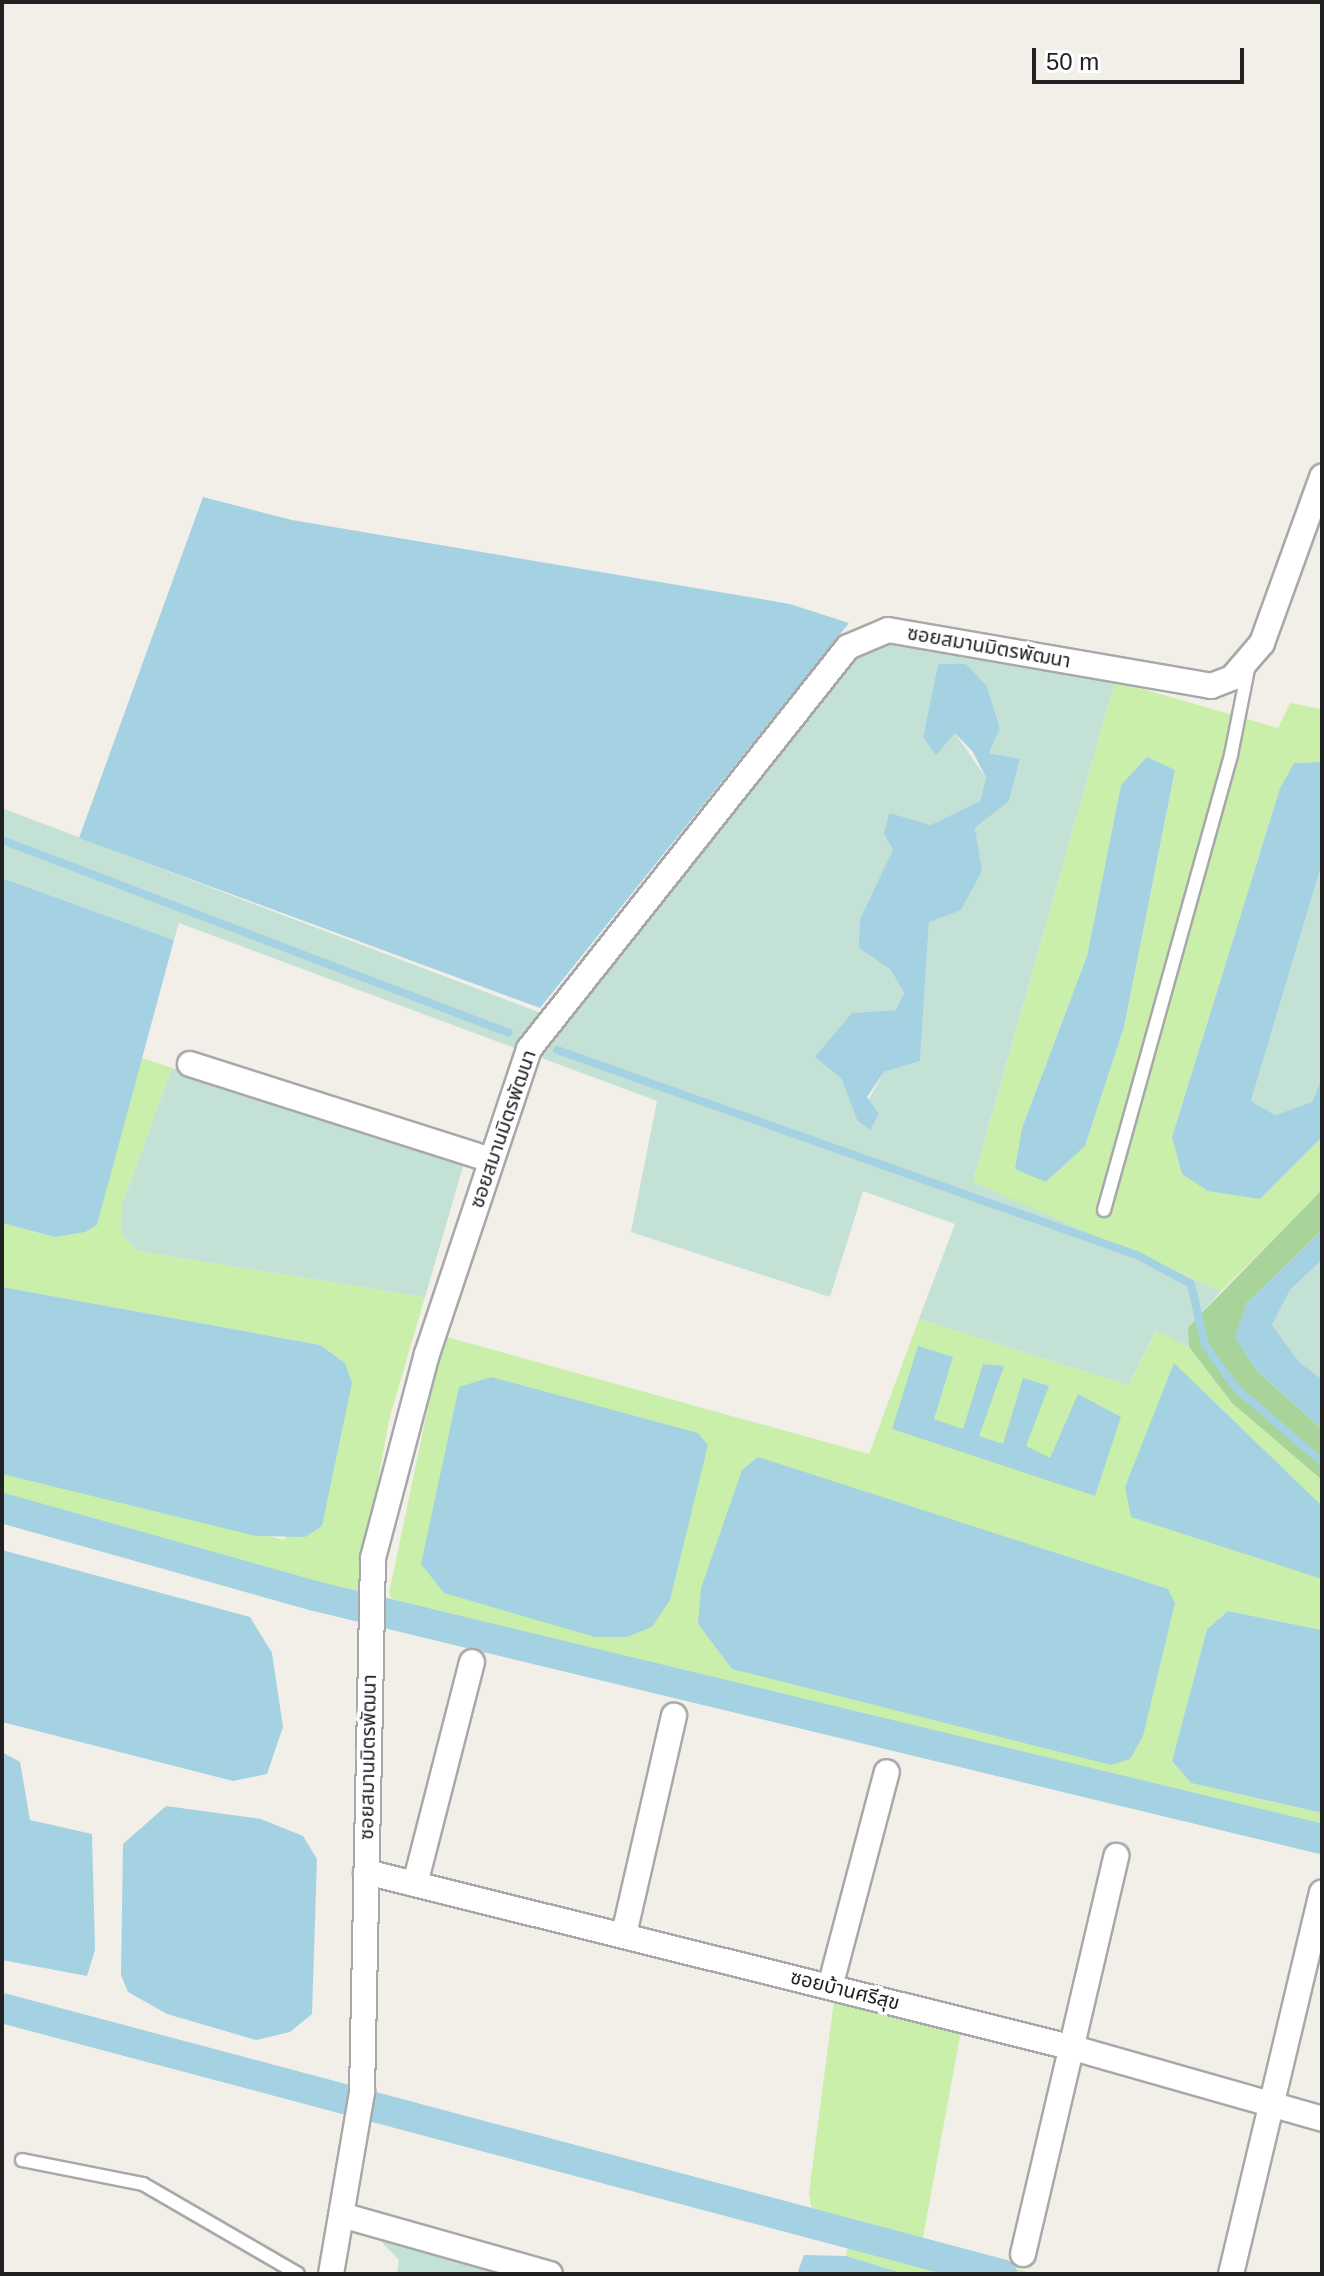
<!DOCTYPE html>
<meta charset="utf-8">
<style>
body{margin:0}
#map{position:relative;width:1324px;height:2276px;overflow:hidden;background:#f2efe8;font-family:Arial,"Noto Sans Thai",sans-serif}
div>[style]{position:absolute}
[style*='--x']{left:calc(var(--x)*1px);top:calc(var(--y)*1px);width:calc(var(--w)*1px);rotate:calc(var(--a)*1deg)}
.grass>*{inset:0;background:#c9efab}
.forest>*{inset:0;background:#a8d49a}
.wetland>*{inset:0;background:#c3e1d5}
.water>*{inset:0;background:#a5d2e2}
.stream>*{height:8px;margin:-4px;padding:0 4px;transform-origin:4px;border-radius:4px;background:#a5d2e2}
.canal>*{height:30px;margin:-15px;padding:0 15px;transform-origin:15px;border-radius:15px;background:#a5d2e2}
.roads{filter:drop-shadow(2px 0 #a8a8a8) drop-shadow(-2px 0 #a8a8a8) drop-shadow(0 2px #a8a8a8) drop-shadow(0 -2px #a8a8a8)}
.service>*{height:12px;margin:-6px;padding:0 6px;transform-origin:6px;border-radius:6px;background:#fff}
.minor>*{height:24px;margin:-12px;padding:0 12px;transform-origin:12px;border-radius:12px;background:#fff}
span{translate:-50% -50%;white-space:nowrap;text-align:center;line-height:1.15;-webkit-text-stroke:7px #fff;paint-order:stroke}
.street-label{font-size:20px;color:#212121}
.frame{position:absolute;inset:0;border:4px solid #212121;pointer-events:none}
.scale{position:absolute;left:1032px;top:48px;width:212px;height:36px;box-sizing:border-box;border:4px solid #212121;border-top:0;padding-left:10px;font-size:24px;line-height:28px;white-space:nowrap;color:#212121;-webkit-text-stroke:6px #fff;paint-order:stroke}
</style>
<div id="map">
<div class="grass">
<i style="clip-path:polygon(evenodd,1115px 681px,1278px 728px,1290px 703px,1322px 709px,1322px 762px,1294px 763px,1280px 788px,1172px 1137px,1260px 1199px,1322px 1137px,1322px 1192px,1221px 1291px,973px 1183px,1115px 681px,1175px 770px,1124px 1027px,1085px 1146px,1046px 1182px,1022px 1128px,1087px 956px,1121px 785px,1175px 770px)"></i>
<i style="clip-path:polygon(140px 1057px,172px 1068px,122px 1205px,138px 1251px,425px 1297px,389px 1420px,354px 1614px,2px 1517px,2px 1474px,285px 1540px,319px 1345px,2px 1287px,2px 1223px,55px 1237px,97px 1225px)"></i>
<i style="clip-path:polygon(919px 1319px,1128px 1385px,1157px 1330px,1189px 1347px,1232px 1403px,1322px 1480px,1322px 1630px,1228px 1611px,1207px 1629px,1172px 1761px,1191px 1783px,1322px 1813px,1322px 1854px,402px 1625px,389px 1593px,443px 1336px,869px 1454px)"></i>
<i style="clip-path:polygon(834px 2000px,961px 2031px,922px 2243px,1035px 2274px,905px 2274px,846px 2256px,851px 2224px,813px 2217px,809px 2193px)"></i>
</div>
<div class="forest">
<i style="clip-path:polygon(1322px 1190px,1322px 1230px,1246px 1304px,1255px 1369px,1322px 1429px,1322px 1480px,1232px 1403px,1189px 1347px,1187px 1328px)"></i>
</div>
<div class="wetland">
<i style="clip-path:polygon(evenodd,893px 643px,1115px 681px,973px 1182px,1221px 1291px,1188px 1328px,1189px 1347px,1156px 1331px,1128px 1385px,919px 1319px,955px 1224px,863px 1191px,830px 1297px,631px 1232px,657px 1101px,179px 923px,174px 940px,2px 878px,2px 808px,559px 1020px,861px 647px,893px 643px,938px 664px,987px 686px,1000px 727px,989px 753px,1020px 759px,1009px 801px,975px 828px,981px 871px,929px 922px,920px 1061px,884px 1072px,857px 1120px,841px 1078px,852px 1013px,897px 1010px,904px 993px,860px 919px,893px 849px,889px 814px,931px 825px,956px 819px,980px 801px,986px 778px,955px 733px,923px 737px,938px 664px)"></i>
<i style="clip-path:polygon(1322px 863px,1322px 1078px,1312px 1102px,1275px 1115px,1251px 1101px)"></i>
<i style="clip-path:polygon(172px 1068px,464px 1163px,425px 1297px,138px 1251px,122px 1234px,122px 1205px)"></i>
<i style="clip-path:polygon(1322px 1260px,1322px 1379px,1300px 1363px,1272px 1325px,1290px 1290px)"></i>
<i style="clip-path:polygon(373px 2233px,527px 2274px,397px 2274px,399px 2260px)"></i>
</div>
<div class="water">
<i style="clip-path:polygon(203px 497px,292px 520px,790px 604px,849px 623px,540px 1008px,79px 838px)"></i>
<i style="clip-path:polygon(938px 664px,966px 664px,987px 686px,1000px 728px,989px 753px,1020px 759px,1009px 801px,975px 828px,982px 871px,961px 910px,929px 922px,920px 1061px,884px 1072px,867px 1097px,879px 1114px,870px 1130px,857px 1120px,841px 1078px,815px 1057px,852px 1013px,896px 1010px,904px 993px,890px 969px,859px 948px,860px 919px,893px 849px,884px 834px,889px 813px,931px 825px,980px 801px,986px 778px,973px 752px,955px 733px,936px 755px,923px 737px)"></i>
<i style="clip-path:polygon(1147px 757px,1175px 770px,1124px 1027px,1085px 1146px,1046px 1182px,1015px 1169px,1022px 1128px,1087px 956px,1121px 785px)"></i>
<i style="clip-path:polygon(1322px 762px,1322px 863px,1251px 1101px,1275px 1115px,1312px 1102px,1322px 1078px,1322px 1137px,1260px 1199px,1208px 1191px,1182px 1174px,1172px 1137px,1280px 788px,1294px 763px)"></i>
<i style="clip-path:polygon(2px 878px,174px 940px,97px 1225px,85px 1232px,55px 1237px,2px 1223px)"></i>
<i style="clip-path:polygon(1322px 1230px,1322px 1260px,1290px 1290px,1272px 1325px,1300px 1363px,1322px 1379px,1322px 1429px,1255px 1369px,1235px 1337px,1246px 1304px)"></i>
<i style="clip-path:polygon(2px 1287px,320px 1345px,345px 1363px,352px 1383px,322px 1526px,305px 1537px,256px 1536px,2px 1474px)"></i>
<i style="clip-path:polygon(918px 1346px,953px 1357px,934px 1419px,963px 1429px,983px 1364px,1004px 1366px,979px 1436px,1003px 1444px,1023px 1378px,1049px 1386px,1026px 1446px,1050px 1458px,1078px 1394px,1121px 1417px,1095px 1496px,892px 1429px)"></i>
<i style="clip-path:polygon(1174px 1363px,1322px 1506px,1322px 1579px,1131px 1517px,1125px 1487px)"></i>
<i style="clip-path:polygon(491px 1377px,698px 1433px,708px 1445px,670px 1600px,652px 1627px,627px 1637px,595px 1637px,444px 1593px,421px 1564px,459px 1387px)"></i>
<i style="clip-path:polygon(758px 1457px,1168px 1589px,1175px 1603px,1143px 1736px,1130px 1759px,1111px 1765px,732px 1669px,698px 1624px,701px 1588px,742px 1470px)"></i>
<i style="clip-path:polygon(2px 1550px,250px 1617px,272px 1653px,283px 1727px,267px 1774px,233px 1781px,2px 1722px)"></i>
<i style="clip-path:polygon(1228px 1611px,1322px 1630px,1322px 1813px,1191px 1783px,1172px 1761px,1207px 1629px)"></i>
<i style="clip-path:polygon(2px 1752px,20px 1762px,30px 1820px,92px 1834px,95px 1950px,87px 1976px,2px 1960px)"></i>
<i style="clip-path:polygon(166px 1806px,261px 1819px,303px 1836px,317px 1859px,312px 2014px,290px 2032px,256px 2040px,167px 2014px,128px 1992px,121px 1975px,123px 1844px)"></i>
<i style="clip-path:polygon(804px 2255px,846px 2256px,905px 2274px,797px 2274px)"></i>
</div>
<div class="stream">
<i style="--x:2;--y:840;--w:542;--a:20.84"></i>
<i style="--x:557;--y:1050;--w:615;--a:19.47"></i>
<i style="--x:1137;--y:1255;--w:61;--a:28.2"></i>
<i style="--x:1191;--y:1284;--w:63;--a:77.1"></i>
<i style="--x:1205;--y:1345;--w:53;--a:54.2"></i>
<i style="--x:1236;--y:1388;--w:113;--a:40.7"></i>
</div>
<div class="canal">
<i style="--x:2;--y:1508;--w:325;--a:15.7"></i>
<i style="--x:315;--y:1596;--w:1036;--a:13.57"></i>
<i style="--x:2;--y:2008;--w:1035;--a:14.9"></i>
</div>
<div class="roads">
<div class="service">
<i style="--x:1104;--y:1210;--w:472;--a:-74.4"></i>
<i style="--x:1231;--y:755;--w:93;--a:-78.8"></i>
<i style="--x:22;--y:2160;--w:123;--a:11.2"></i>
<i style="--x:143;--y:2184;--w:179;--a:30.1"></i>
</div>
<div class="minor">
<i style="--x:190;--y:1064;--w:315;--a:17.7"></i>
<i style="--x:366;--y:1872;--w:725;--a:13.96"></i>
<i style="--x:1070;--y:2047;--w:262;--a:15.9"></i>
<i style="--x:415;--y:1884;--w:229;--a:-75.6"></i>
<i style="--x:624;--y:1934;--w:224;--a:-77.1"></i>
<i style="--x:830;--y:1987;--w:222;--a:-75.2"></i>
<i style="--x:345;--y:2216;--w:213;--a:15.8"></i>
<i style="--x:1023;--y:2254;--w:409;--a:-76.8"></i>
<i style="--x:331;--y:2274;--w:185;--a:-80.3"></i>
<i style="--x:362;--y:2092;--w:534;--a:-88.82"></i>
<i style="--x:373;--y:1558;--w:211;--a:-75.2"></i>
<i style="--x:427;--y:1354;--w:322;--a:-71.5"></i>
<i style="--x:529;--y:1049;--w:513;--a:-51.57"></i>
<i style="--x:848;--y:647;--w:43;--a:-23"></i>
<i style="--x:888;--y:630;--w:328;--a:9.8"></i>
<i style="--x:1211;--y:686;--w:22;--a:-21"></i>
<i style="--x:1232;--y:678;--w:46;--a:-49.4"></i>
<i style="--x:1262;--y:643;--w:177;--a:-70.1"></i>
<i style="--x:1231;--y:2274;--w:392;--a:-76.6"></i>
</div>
</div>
<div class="street-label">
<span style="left:989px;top:647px;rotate:10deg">ซอยสมานมิตรพัฒนา</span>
<span style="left:503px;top:1129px;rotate:-71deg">ซอยสมานมิตรพัฒนา</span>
<span style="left:368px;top:1757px;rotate:-89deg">ซอยสมานมิตรพัฒนา</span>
<span style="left:845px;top:1990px;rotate:14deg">ซอยบ้านศรีสุข</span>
</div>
<div class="frame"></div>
<div class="scale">50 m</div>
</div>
